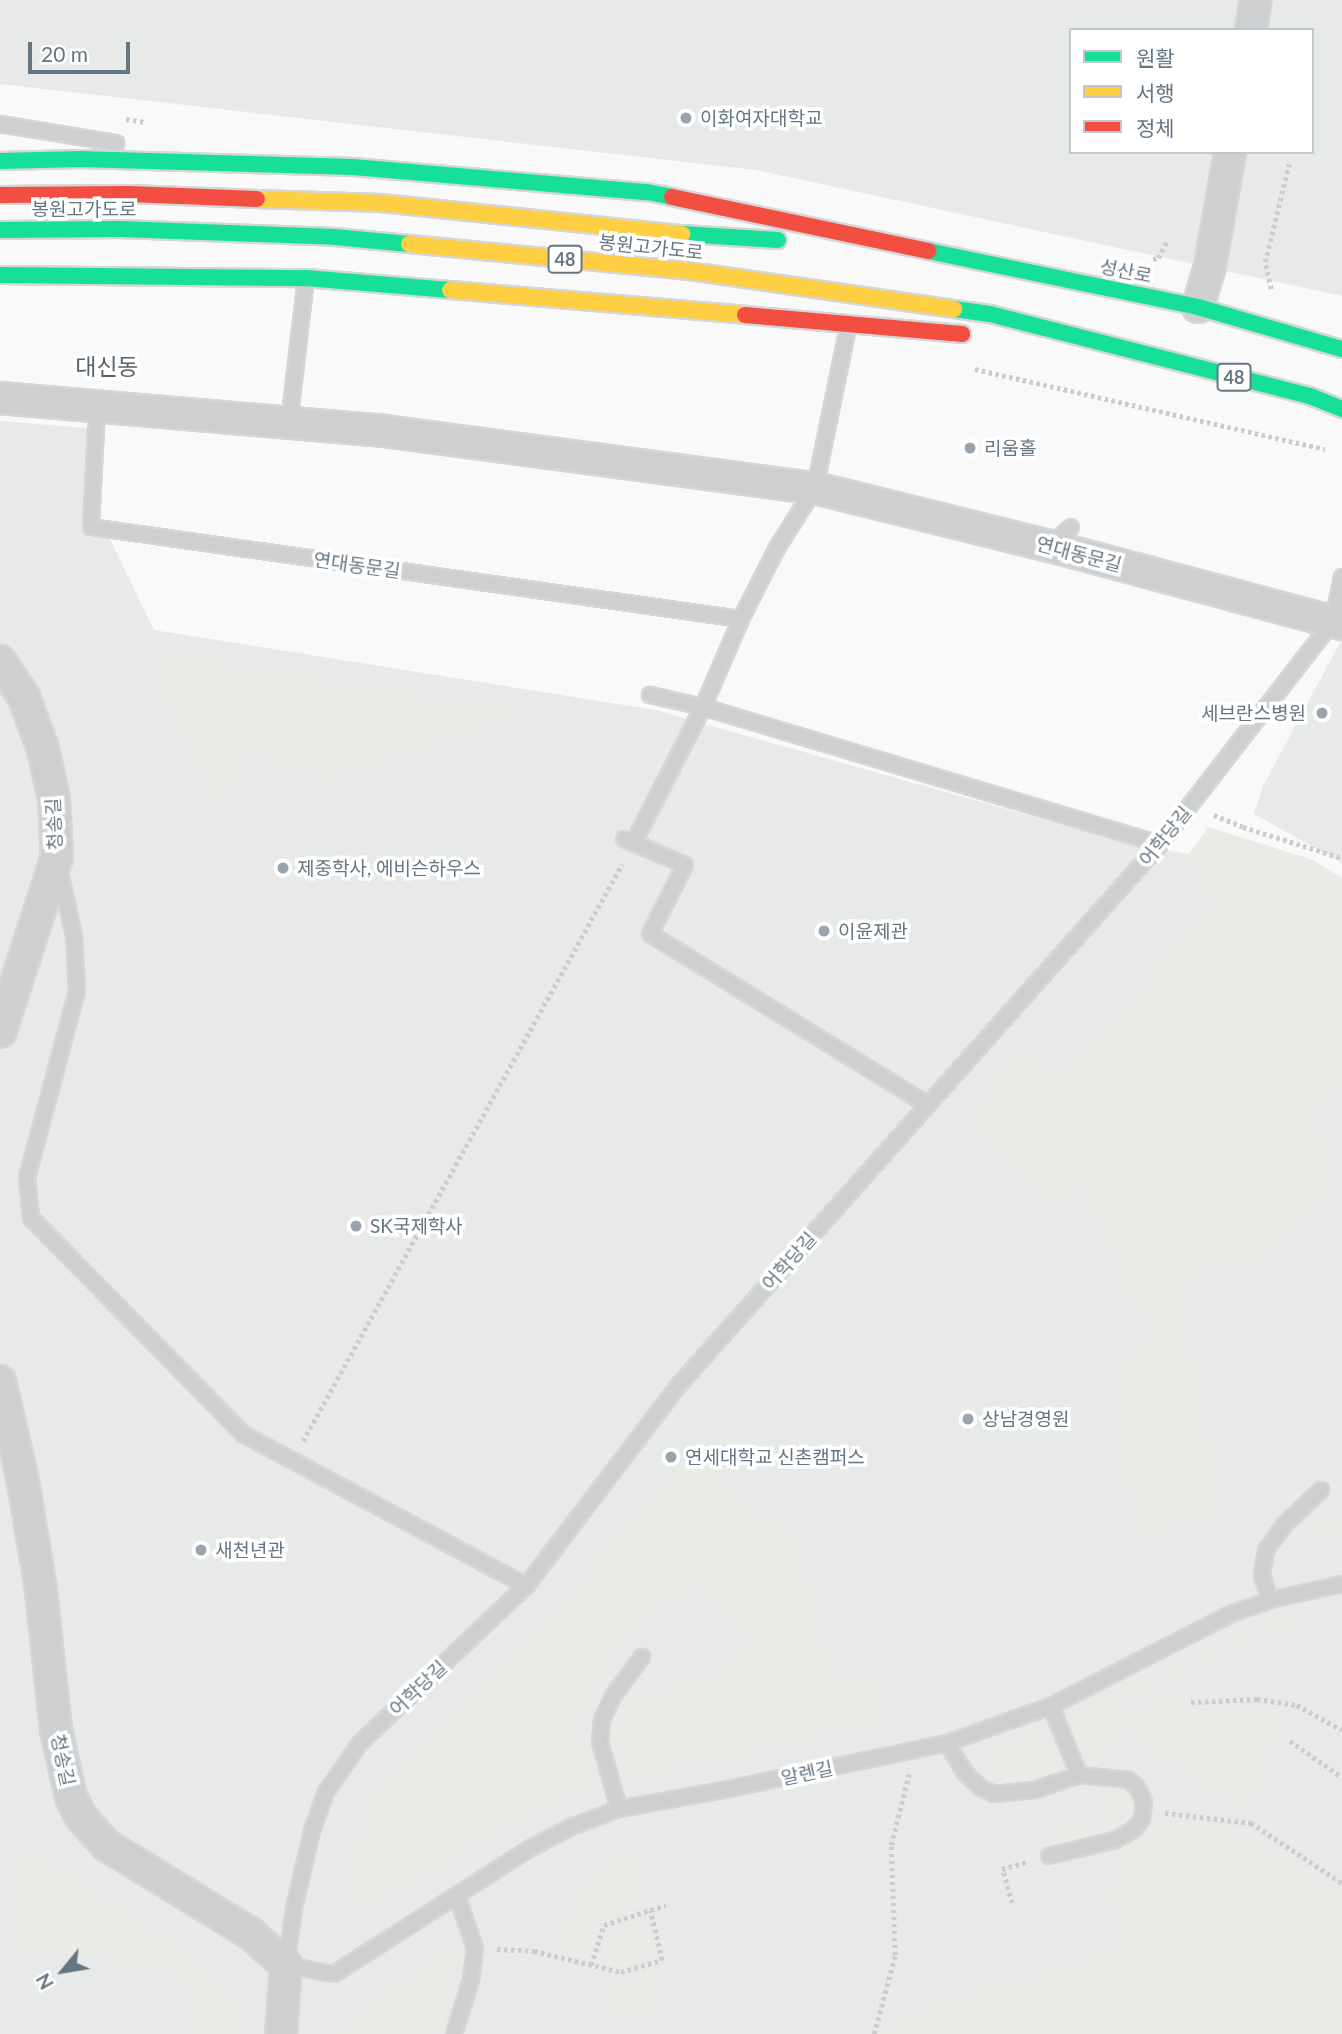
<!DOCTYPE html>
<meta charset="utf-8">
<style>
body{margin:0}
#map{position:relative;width:1342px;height:2034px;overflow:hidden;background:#f9f9f9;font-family:Lato,"Noto Sans KR",sans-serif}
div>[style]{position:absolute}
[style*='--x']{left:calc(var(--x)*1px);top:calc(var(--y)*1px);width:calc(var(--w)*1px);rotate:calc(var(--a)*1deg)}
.built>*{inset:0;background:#e8e9e9}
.green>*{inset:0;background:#e8ebe6;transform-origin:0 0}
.path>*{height:4.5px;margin-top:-2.25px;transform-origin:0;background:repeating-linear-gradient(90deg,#cbcccd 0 3.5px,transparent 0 7px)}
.roads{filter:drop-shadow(2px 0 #d5d6d7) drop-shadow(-2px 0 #d5d6d7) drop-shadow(0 2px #d5d6d7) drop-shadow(0 -2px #d5d6d7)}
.lane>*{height:14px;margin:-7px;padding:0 7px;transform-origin:7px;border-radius:7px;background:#cecfd0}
.street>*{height:30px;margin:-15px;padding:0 15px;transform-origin:15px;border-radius:15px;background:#cecfd0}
.fast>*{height:16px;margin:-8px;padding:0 8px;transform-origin:8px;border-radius:8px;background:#16e098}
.slow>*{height:16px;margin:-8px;padding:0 8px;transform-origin:8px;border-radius:8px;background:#ffcf43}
.jam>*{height:16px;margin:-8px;padding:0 8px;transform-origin:8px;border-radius:8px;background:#f24e42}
.dots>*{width:19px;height:19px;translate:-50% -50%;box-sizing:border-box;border:4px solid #fff;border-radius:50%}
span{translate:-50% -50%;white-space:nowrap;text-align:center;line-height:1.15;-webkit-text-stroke:7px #fff;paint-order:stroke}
.shield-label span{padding:2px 5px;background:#fff;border:2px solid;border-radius:5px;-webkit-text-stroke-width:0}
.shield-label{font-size:18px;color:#657683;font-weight:700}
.poi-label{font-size:19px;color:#657683}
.left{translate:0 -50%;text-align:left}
.right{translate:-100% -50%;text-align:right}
.street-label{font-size:19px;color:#657683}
.quarter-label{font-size:23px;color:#57646e}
.legend{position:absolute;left:1069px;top:28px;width:245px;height:126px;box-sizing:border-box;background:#fff;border:2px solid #c1c8cd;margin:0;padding:9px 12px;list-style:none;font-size:21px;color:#657683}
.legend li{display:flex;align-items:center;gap:14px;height:35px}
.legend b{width:35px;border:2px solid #c1c8cd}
.north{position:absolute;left:28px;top:1936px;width:70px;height:70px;-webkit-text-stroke:5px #fff;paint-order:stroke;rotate:240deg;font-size:19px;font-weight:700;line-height:28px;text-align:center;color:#657683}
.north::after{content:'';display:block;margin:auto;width:24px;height:32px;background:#657683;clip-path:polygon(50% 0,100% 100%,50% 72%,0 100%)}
.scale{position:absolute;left:28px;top:42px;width:102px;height:32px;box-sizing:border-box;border:4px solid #657683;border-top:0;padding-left:9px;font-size:21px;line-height:24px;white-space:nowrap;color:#657683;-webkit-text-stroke:5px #fff;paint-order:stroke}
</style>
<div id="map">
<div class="built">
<i style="clip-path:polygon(evenodd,0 0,1342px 0,1342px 296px,756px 170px,0 84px,0 0,1071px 30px,1312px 30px,1312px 152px,1071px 152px,1071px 30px)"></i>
<i style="clip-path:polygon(0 421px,100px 429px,89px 496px,154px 630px,655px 710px,1127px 843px,1342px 881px,1342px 2034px,0 2034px)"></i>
<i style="clip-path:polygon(1342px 639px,1342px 863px,1254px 814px,1263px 786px)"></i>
</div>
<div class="green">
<i style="clip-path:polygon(166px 653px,529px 712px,330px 780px,247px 756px,214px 805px,154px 683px)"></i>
<i style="clip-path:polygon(1208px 827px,1313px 860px,1342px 878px,1342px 1024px,1339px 1035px,1342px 1079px,1318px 1110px,1331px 1186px,1276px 1256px,1178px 1276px,1221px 1511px,1136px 1538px,1121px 1459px,1115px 1379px,1152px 1333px,1120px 1278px,1082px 1189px,1052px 1204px,964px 1116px,1022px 1050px,1057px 1075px,1114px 1022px,1212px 898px,1184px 861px)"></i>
<i style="clip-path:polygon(697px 1443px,762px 1522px,616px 1650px,584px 1715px,581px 1737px,595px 1787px,523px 1816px,426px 1875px,366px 1906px,341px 1877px,372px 1799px,541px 1626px)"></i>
<i style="clip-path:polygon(775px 1513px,803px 1550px,830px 1673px,881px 1675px,888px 1722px,620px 1782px,609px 1746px,612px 1713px,633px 1681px,665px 1700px,683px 1669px,711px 1686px,750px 1630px,694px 1590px)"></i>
<i style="clip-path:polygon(1342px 1514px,1342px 1537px,1292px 1548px,1316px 1520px)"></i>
<i style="clip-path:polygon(1278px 1616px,1306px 1623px,1233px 1649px,1122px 1704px,1113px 1723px,1121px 1741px,1094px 1757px,1078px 1744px,1074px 1716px,1102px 1697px)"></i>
<i style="clip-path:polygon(1174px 1693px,1185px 1710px,1266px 1711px,1295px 1720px,1258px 1767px,1195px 1738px,1153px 1736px,1143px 1721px,1143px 1707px)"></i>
<i style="clip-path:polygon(1140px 1706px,1140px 1723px,1152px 1739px,1194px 1741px,1265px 1775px,1239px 1806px,1136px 1740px,1123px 1723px,1127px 1711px)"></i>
<i style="clip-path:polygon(1037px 1728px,1045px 1733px,1058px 1765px,1056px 1770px,1049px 1776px,1006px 1781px,993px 1774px,985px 1765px,990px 1754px)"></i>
<i style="clip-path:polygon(1107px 1786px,1121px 1786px,1130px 1793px,1136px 1806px,1135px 1814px,1130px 1823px,1119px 1828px,1048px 1846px,1044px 1828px,1111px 1810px)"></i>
<i style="clip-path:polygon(1157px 1823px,1249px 1831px,1342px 1894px,1342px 2034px,885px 2034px,889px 2015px,1177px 1933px,1160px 1873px,1124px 1882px,1113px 1848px,1147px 1833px)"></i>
<i style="clip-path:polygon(14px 1846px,57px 1867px,205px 1965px,237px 2006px,236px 2034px,194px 2034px,197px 2004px,175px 1974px,147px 1966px,14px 1945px)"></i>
<i style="clip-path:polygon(633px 1850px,645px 1905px,601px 1920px,588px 1960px,552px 1949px,581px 1894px,596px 1874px)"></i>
<i style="left:1159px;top:1876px;width:58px;height:53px;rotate:75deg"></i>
<i style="clip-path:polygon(646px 1920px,655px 1957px,621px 1966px,598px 1962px,608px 1931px)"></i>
<i style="clip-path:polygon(456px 1935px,459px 1955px,442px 2034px,336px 2034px)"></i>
<i style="clip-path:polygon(654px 1970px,668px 2005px,601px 2026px,611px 1975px,623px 1977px)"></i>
</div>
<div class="path">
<i style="--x:126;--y:119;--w:19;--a:9"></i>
<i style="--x:1153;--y:259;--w:5;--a:-11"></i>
<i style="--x:1158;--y:258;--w:21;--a:-62"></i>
<i style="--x:1271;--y:289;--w:28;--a:-103"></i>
<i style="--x:1265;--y:262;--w:101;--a:-76.2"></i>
<i style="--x:975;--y:369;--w:359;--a:12.9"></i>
<i style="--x:1214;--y:815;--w:31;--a:22"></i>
<i style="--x:1243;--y:827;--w:104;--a:17.4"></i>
<i style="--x:303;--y:1441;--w:659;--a:-61.06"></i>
<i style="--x:1191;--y:1702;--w:66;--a:-2.6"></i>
<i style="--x:1257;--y:1699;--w:40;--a:8.5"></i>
<i style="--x:1297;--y:1705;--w:51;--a:29.1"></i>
<i style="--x:1290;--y:1741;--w:63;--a:34.7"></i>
<i style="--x:1165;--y:1813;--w:87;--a:6.6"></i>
<i style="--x:1251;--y:1823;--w:109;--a:33.4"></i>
<i style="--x:1012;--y:1903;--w:35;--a:-106"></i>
<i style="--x:1002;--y:1869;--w:26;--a:-16"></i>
<i style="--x:497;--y:1949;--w:37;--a:3"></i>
<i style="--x:534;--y:1951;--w:89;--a:13.6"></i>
<i style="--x:621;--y:1972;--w:43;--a:-16.3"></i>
<i style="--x:662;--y:1960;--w:51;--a:-103.5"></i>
<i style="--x:591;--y:1965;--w:42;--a:-72"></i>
<i style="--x:604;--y:1925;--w:65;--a:-17.9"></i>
<i style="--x:874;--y:2034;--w:82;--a:-75.1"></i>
<i style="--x:895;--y:1955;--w:110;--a:-92.1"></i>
<i style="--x:891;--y:1845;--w:73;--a:-75.8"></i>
</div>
<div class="roads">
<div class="lane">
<i style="--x:0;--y:124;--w:118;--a:9.3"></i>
<i style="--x:97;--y:408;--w:119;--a:92.9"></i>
<i style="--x:91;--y:527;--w:656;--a:8.06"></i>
<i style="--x:289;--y:423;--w:145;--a:-83.3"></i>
<i style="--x:1050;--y:546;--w:28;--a:-42"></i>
<i style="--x:1342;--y:577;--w:45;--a:101.6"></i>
<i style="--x:1333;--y:621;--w:282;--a:127.8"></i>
<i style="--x:1160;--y:844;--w:725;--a:131.65"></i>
<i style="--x:678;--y:1386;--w:251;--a:127.2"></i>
<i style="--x:526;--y:1586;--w:228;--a:136.6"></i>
<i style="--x:360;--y:1743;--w:60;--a:124.8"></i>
<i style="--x:326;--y:1792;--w:37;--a:110"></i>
<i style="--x:313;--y:1827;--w:83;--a:103.2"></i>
<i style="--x:294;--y:1908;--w:58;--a:98"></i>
<i style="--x:286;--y:1965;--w:49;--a:10.6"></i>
<i style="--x:334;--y:1974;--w:229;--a:-32.7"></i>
<i style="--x:527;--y:1850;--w:50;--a:-27.6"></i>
<i style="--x:571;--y:1827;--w:51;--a:-20.6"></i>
<i style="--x:619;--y:1809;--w:107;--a:-10.3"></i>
<i style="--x:724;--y:1790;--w:228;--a:-11.9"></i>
<i style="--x:947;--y:1743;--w:110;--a:-19.6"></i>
<i style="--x:1051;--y:1706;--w:204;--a:-27.1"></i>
<i style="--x:1233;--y:1613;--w:39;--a:-19"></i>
<i style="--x:1270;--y:1600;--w:74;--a:-12.5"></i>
<i style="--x:650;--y:695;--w:54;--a:12.8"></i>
<i style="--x:703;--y:707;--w:477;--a:16.7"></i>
<i style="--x:624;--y:839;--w:66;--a:23.1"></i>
<i style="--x:685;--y:865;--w:77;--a:116.9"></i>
<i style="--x:650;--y:934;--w:326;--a:31.6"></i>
<i style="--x:634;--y:842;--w:152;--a:-62.9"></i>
<i style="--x:703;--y:707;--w:96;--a:-66.6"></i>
<i style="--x:741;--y:619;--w:80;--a:-63.1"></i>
<i style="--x:777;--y:548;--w:71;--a:-57.7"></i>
<i style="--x:815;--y:488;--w:164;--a:-78.4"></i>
<i style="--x:59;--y:868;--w:70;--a:77.6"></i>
<i style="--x:74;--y:936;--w:55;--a:86.9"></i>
<i style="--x:77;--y:991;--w:193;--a:105"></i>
<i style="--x:27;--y:1177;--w:41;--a:84.4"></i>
<i style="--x:31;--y:1218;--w:303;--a:45.5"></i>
<i style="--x:243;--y:1434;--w:321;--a:28.2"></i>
<i style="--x:1270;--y:1600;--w:26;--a:-108"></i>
<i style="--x:1262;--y:1575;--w:25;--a:-81"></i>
<i style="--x:1266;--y:1550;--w:32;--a:-54"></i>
<i style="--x:1285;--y:1524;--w:50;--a:-43.4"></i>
<i style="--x:947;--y:1743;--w:35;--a:59"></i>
<i style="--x:965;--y:1773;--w:22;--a:43"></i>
<i style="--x:981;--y:1788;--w:14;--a:25"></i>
<i style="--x:994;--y:1794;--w:41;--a:-5.6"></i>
<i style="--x:1035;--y:1790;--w:46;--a:-18.8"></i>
<i style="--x:1079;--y:1775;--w:74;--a:-112.1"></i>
<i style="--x:619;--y:1809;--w:70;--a:-105.8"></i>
<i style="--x:600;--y:1742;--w:22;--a:-85"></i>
<i style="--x:602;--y:1720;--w:26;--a:-65"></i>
<i style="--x:613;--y:1696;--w:49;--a:-53.4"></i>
<i style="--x:1049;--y:1856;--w:68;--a:-13.6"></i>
<i style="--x:1115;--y:1840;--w:21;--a:-29"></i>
<i style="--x:1133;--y:1830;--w:14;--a:-51"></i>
<i style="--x:1142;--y:1819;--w:17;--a:-83"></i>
<i style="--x:1144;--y:1802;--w:17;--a:-115"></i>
<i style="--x:1137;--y:1787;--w:11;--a:-139"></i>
<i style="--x:1129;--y:1780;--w:50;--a:-174.3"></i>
<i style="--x:454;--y:2034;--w:57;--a:-72.5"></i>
<i style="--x:471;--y:1980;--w:32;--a:-83"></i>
<i style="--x:475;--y:1948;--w:55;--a:-109.1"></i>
</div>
<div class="street">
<i style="--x:1251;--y:30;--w:30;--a:-81"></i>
<i style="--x:1198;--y:307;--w:43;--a:-73.7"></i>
<i style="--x:1210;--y:266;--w:116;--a:-80"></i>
<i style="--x:0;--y:398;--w:386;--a:4.9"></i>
<i style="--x:385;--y:431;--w:434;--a:7.6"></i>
<i style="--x:815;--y:488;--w:242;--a:13.9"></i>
<i style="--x:1050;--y:546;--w:302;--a:15"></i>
<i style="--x:0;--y:661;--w:43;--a:56.3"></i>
<i style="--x:24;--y:697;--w:55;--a:69.9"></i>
<i style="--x:43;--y:749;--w:51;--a:77.6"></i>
<i style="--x:54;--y:799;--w:58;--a:87"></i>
<i style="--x:57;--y:857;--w:184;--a:108"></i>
<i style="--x:0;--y:1381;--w:98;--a:77"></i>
<i style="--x:22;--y:1476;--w:116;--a:80.5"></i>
<i style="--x:41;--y:1590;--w:141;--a:83.9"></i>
<i style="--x:56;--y:1730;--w:69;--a:77.4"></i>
<i style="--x:71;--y:1797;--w:22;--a:63"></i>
<i style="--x:81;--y:1817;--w:38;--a:48"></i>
<i style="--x:106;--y:1845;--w:170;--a:31.5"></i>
<i style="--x:251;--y:1934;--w:47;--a:41.5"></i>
<i style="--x:286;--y:1965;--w:69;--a:94.1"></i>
</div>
<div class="fast">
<i style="--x:0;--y:161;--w:80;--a:-1.4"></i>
<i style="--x:80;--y:159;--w:273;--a:1.7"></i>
<i style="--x:353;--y:167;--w:295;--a:4.9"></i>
<i style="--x:647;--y:192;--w:25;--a:11"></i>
<i style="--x:0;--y:230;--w:120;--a:-0.5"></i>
<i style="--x:120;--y:229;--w:215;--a:2.1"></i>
<i style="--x:335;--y:237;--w:74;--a:5.4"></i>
<i style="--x:682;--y:234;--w:96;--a:3.6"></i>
<i style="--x:928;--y:251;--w:276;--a:11.7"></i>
<i style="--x:1198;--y:307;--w:150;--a:16.3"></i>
<i style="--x:0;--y:275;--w:306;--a:0.6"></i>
<i style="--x:306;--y:278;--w:144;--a:4.8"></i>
<i style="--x:954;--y:309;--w:36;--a:8"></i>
<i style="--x:990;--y:314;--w:330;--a:14.4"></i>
<i style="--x:1310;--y:396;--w:35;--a:22"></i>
</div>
<div class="slow">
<i style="--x:257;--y:199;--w:124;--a:1.8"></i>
<i style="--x:381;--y:203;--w:303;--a:5.9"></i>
<i style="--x:409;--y:244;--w:282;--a:5.5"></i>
<i style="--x:690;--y:271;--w:267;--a:8.2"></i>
<i style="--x:450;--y:290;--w:296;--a:4.8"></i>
</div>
<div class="jam">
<i style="--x:0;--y:195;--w:129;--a:-0.4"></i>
<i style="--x:129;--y:194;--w:128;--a:2.2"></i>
<i style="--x:672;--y:197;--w:262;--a:11.9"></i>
<i style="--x:745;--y:315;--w:218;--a:5"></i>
</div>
</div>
<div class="dots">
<i style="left:686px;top:118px;background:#99a4ac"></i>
<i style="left:970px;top:448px;background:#99a4ac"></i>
<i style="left:1322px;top:713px;background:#99a4ac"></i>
<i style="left:283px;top:868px;background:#99a4ac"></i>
<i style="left:824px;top:931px;background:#99a4ac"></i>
<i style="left:356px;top:1226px;background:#99a4ac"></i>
<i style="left:968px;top:1419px;background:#99a4ac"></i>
<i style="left:671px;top:1457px;background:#99a4ac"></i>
<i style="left:201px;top:1550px;background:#99a4ac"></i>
</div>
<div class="shield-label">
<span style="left:565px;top:259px">48</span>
<span style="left:1234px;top:377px">48</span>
</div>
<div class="poi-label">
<span class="left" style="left:700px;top:118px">이화여자대학교</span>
<span class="left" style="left:984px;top:448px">리움홀</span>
<span class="right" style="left:1306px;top:713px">세브란스병원</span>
<span class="left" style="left:297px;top:868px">제중학사, 에비슨하우스</span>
<span class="left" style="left:838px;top:931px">이윤제관</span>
<span class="left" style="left:370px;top:1226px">SK국제학사</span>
<span class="left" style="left:982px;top:1419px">상남경영원</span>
<span class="left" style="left:685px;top:1457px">연세대학교 신촌캠퍼스</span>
<span class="left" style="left:215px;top:1550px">새천년관</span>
</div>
<div class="street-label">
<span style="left:84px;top:209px">봉원고가도로</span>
<span style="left:651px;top:247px;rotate:6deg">봉원고가도로</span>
<span style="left:1126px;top:271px;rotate:11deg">성산로</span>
<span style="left:1079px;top:554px;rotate:15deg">연대동문길</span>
<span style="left:357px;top:565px;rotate:8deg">연대동문길</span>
<span style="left:54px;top:824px;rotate:-93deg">청송길</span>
<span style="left:1165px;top:836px;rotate:-51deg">어학당길</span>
<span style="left:789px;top:1261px;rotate:-48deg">어학당길</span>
<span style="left:418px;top:1688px;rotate:-43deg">어학당길</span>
<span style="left:63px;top:1760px;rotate:78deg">청송길</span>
<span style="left:807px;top:1773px;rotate:-12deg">알렌길</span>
</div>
<div class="quarter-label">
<span style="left:107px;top:366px">대신동</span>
</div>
<ul class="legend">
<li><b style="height:9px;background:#16e098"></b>원활</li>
<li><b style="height:9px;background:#ffcf43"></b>서행</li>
<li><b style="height:9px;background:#f24e42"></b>정체</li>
</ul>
<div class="north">N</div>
<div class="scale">20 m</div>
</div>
